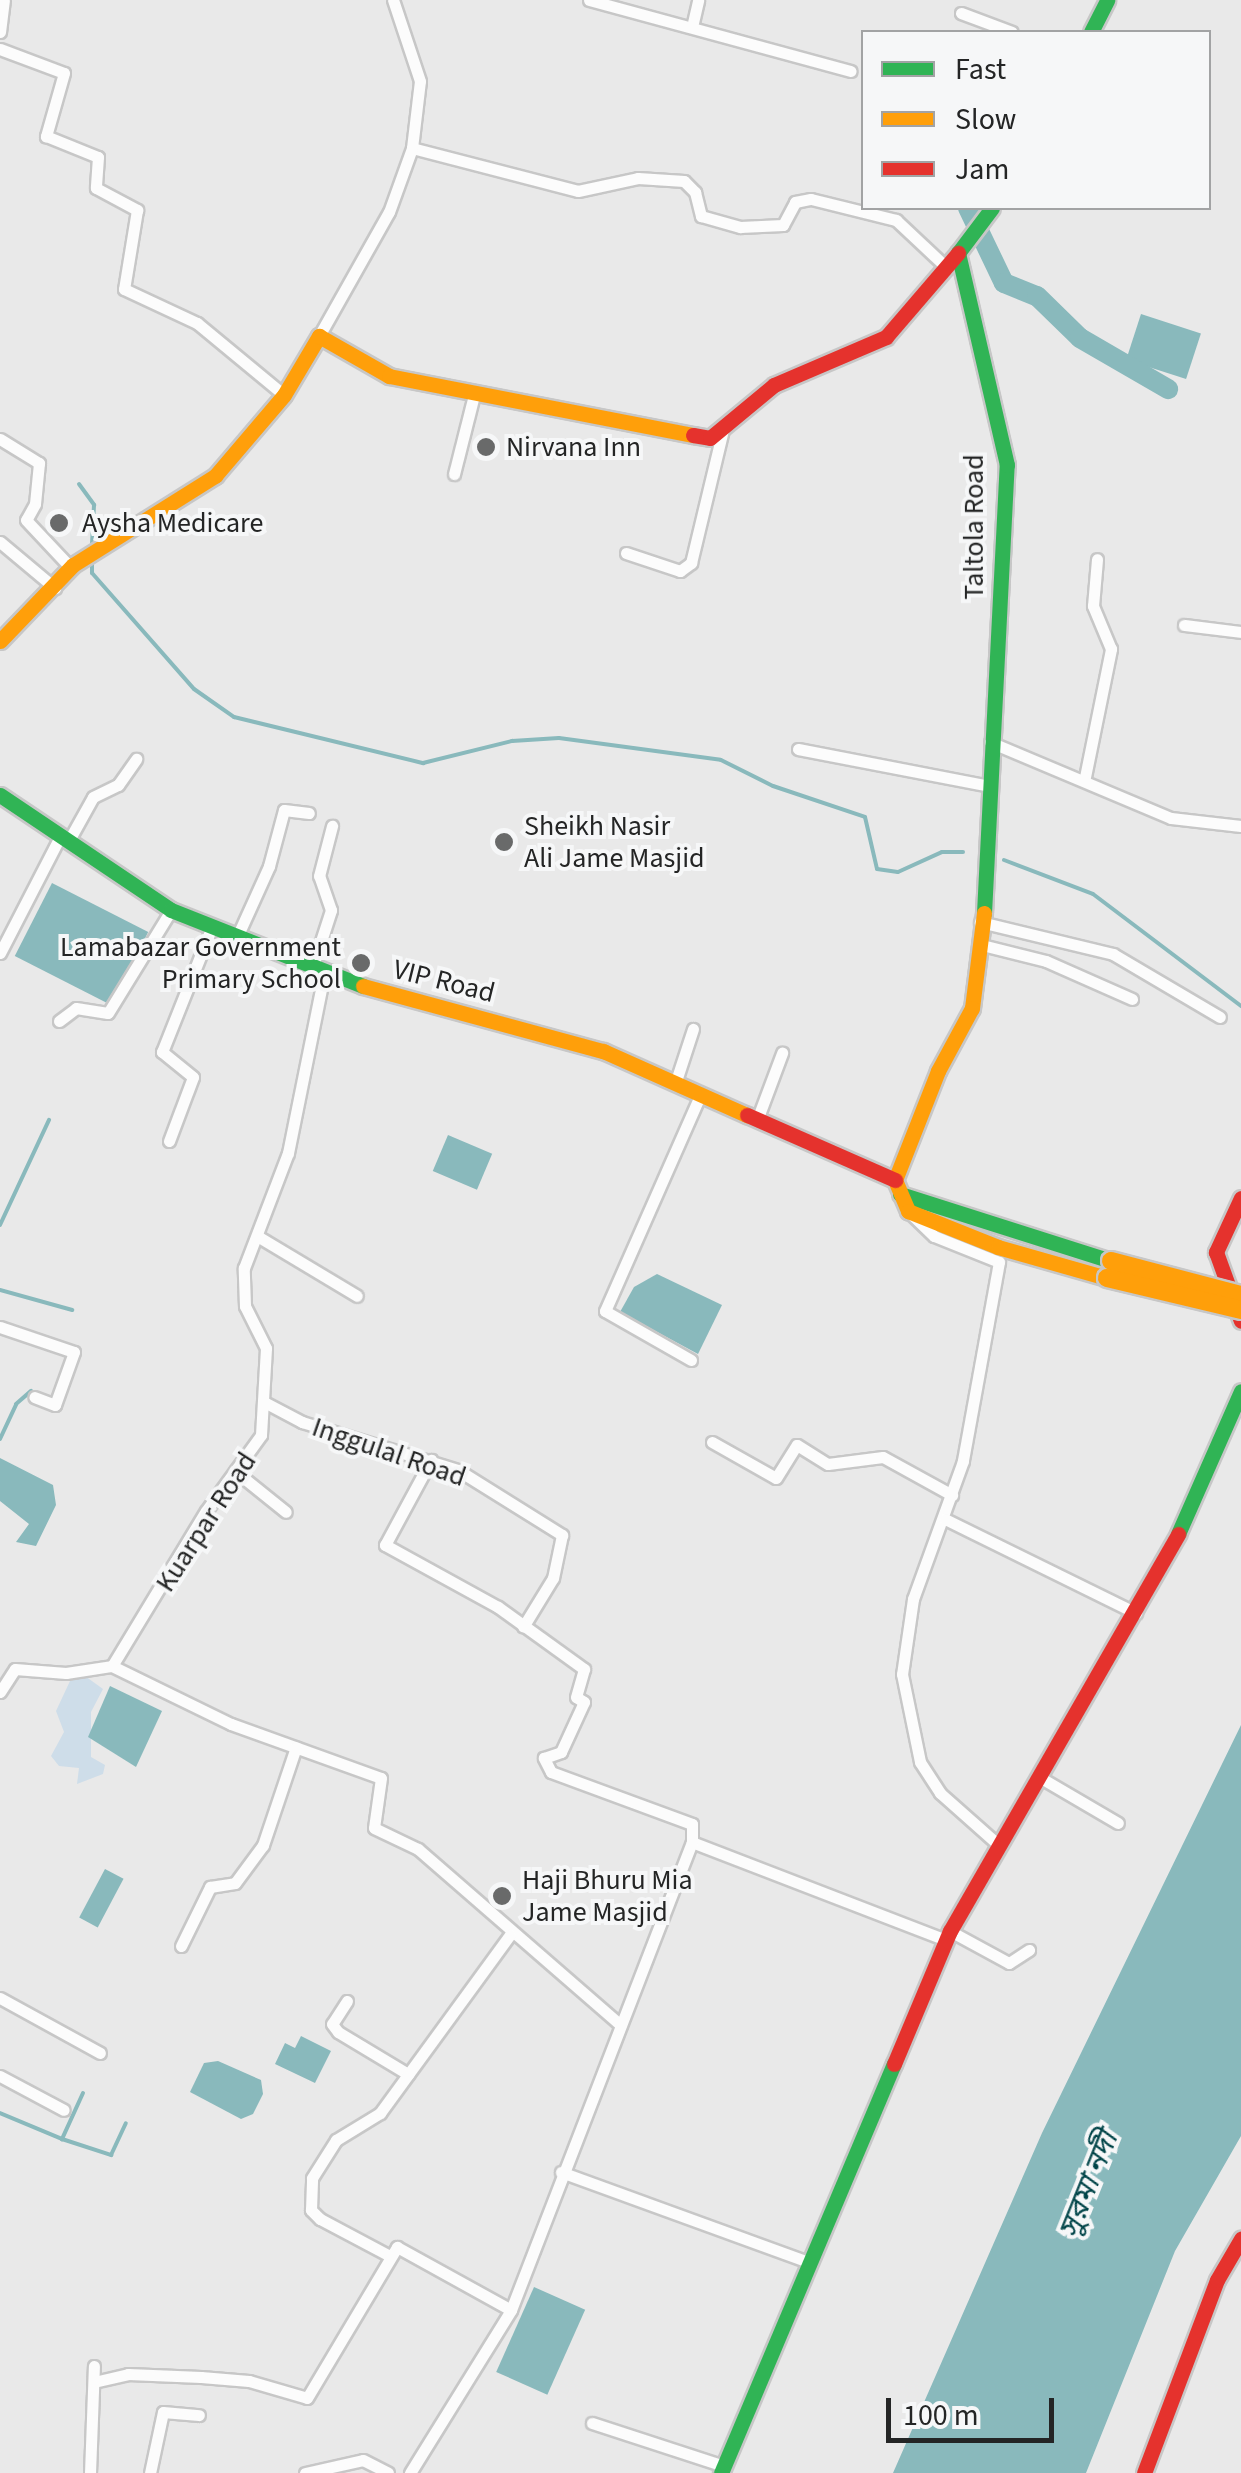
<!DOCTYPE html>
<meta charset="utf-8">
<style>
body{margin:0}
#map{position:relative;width:1241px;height:2473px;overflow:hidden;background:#e9e9e9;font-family:"Source Sans 3","Noto Sans Bengali",sans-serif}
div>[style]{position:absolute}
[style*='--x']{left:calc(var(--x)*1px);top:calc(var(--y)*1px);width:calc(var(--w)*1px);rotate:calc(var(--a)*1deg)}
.green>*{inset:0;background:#cedde9}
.water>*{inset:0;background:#89b9bc;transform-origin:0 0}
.stream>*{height:4px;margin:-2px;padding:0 2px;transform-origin:2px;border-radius:2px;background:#89b9bc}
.river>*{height:20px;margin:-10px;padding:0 10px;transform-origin:10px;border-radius:10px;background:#89b9bc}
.roads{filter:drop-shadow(2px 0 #c7c7c7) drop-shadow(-2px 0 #c7c7c7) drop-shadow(0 2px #c7c7c7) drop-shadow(0 -2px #c7c7c7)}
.street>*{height:11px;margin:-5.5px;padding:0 5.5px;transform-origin:5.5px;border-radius:5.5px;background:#fcfcfc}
.fast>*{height:15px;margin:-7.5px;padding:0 7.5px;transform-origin:7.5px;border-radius:7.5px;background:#30b455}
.slow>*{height:15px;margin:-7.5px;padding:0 7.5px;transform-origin:7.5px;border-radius:7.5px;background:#ff9f0a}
.jam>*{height:15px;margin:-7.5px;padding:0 7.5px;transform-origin:7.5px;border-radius:7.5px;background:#e5322d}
.bridges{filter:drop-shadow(2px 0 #c7c7c7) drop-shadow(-2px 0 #c7c7c7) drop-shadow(0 2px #c7c7c7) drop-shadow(0 -2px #c7c7c7)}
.slow-bridge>*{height:18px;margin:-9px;padding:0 9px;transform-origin:9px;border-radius:9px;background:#ff9f0a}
.dots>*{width:28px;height:28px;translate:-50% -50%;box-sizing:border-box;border:5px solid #f6f7f8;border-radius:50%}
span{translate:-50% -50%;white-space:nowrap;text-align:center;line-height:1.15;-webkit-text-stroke:8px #f6f7f8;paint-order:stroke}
.poi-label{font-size:28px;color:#242525}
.left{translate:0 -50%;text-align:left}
.right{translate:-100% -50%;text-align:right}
.street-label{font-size:28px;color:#242525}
.water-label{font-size:30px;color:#004448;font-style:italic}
.legend{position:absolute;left:861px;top:30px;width:350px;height:180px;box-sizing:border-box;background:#f6f7f8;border:2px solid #a2a3a4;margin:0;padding:12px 18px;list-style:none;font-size:30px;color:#242525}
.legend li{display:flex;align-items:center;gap:20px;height:50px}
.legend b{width:50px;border:2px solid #a2a3a4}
.scale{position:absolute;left:886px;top:2398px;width:168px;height:45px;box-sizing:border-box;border:5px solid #242525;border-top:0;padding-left:12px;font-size:30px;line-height:35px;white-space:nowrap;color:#242525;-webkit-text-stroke:8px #f6f7f8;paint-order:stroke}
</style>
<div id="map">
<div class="green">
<i style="clip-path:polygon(85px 1676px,103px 1689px,91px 1712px,91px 1757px,105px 1765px,103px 1774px,77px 1784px,79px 1768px,59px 1766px,51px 1756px,64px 1732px,56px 1711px,70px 1681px)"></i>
</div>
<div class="water">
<i style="left:1141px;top:314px;width:63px;height:48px;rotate:18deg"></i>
<i style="left:52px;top:883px;width:108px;height:82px;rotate:27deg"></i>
<i style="left:448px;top:1135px;width:48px;height:39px;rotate:23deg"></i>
<i style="clip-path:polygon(657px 1274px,722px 1305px,698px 1354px,620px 1312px,634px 1287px)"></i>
<i style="clip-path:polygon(0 1458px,53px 1485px,56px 1505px,36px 1546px,16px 1542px,29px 1524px,0 1501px)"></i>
<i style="clip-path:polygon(110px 1686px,162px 1711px,136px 1767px,88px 1737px)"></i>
<i style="clip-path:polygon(1241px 1725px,1241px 2136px,1175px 2251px,1086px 2473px,893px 2473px,1042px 2133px)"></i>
<i style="left:105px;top:1869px;width:21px;height:55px;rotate:28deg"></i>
<i style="clip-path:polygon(301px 2036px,331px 2051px,315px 2083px,275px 2064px,285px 2043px,295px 2048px)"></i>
<i style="clip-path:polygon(218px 2061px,261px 2080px,263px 2094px,253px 2114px,241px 2119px,190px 2092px,204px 2063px)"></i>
<i style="left:534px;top:2287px;width:56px;height:93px;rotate:24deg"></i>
</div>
<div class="stream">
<i style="--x:79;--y:484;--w:26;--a:54"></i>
<i style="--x:94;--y:505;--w:40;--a:92.9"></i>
<i style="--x:92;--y:559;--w:14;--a:90"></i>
<i style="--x:92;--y:573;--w:154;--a:48.7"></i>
<i style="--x:194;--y:689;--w:49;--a:35"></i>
<i style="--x:234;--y:717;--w:195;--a:13.7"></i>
<i style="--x:423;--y:763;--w:92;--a:-13.9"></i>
<i style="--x:512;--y:741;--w:47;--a:-3.7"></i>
<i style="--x:559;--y:738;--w:163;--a:7.7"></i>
<i style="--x:721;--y:760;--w:58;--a:26.6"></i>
<i style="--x:773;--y:786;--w:97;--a:18.6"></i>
<i style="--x:865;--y:817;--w:53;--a:77"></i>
<i style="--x:877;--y:869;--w:21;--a:8"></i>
<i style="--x:898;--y:872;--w:48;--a:-24.4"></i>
<i style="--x:942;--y:852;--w:21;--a:0"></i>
<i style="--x:1004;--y:860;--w:95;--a:20.9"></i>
<i style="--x:1093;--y:894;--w:186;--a:37.1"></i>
<i style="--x:0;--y:1225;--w:116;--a:-65"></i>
<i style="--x:0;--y:1290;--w:75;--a:15.5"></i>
<i style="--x:0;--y:1439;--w:38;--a:-65"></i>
<i style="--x:16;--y:1404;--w:20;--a:-41"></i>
<i style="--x:83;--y:2093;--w:51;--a:114.5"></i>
<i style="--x:62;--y:2139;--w:52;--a:18.1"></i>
<i style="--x:111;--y:2155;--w:35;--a:-65"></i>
<i style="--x:0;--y:2113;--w:67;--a:22.8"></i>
</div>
<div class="river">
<i style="--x:968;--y:208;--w:83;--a:64.4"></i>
<i style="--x:1004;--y:283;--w:35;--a:22"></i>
<i style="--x:1037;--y:296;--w:60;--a:44.3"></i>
<i style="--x:1080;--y:338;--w:102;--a:30.1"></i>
</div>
<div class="roads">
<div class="street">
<i style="--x:589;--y:0;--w:271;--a:15.2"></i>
<i style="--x:961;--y:13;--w:54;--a:20.4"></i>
<i style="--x:692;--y:27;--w:28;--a:-77"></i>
<i style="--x:0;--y:32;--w:32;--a:-83"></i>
<i style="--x:0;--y:49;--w:68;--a:20.6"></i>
<i style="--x:64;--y:73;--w:66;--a:105.9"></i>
<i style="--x:46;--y:136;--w:56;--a:22"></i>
<i style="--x:98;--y:157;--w:31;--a:94"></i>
<i style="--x:96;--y:188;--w:47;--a:28.2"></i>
<i style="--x:137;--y:210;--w:80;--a:99.3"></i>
<i style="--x:124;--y:289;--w:81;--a:25"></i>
<i style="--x:197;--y:323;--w:113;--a:39.6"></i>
<i style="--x:412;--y:148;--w:171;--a:14.5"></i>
<i style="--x:578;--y:191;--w:61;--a:-12.2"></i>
<i style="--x:638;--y:178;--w:46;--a:3.7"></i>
<i style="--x:684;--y:181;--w:16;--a:45"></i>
<i style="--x:695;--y:192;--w:25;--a:76"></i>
<i style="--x:701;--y:216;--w:41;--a:15.8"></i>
<i style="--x:740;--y:227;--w:43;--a:-2.7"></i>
<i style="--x:783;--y:225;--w:26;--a:-62"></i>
<i style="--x:795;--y:202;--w:16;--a:-11"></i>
<i style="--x:811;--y:199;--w:88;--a:13.9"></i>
<i style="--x:896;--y:220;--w:69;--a:43.2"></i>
<i style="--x:319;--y:336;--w:142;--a:-60.6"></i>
<i style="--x:389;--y:212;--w:68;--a:-70.2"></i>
<i style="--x:412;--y:148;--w:67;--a:-83.2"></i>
<i style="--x:420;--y:81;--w:85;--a:-108.4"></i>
<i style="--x:0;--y:439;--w:46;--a:31.6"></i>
<i style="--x:39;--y:463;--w:41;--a:95.6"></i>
<i style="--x:35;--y:504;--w:18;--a:119"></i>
<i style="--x:26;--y:520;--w:66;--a:46.8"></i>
<i style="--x:454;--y:474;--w:81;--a:-75.8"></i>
<i style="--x:0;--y:542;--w:72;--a:39.9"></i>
<i style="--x:626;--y:553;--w:57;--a:18.4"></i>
<i style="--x:680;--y:571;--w:14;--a:-36"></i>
<i style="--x:691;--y:563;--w:137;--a:-76.5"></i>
<i style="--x:1184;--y:625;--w:57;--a:7"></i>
<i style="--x:990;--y:742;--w:196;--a:22.8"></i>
<i style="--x:1171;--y:818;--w:70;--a:6.5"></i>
<i style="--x:798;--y:749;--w:196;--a:10.9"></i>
<i style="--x:1085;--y:777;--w:131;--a:-78.5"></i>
<i style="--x:1111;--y:649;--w:47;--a:-112.7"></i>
<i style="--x:1093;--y:606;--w:47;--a:-85.1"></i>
<i style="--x:68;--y:842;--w:51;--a:-60.9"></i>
<i style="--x:93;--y:797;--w:28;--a:-26"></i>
<i style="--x:118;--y:785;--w:32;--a:-55"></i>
<i style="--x:980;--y:922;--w:137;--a:13.5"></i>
<i style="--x:1113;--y:954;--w:124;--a:30.5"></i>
<i style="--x:237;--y:937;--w:78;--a:-65.7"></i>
<i style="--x:269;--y:866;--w:58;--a:-75"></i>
<i style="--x:284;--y:810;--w:25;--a:7"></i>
<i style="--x:982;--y:945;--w:66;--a:14"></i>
<i style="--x:1046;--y:961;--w:94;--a:23.8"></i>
<i style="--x:0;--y:953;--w:131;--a:-62.7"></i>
<i style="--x:312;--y:969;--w:62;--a:-72.1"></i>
<i style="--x:331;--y:910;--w:36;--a:-109"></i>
<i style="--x:319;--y:876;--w:52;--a:-75.4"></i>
<i style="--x:59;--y:1021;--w:21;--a:-37"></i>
<i style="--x:76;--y:1008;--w:32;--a:9"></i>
<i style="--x:108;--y:1013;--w:121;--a:-58.5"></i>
<i style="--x:675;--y:1084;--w:58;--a:-71.9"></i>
<i style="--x:757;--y:1120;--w:72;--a:-69.5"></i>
<i style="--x:169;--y:1141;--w:68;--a:-69.4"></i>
<i style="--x:193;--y:1077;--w:40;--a:-141"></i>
<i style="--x:162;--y:1052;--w:132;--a:-68.3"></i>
<i style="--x:908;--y:1211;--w:36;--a:44"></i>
<i style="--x:934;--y:1236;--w:70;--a:21.8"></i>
<i style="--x:999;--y:1262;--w:202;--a:100.3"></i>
<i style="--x:963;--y:1461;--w:147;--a:109.9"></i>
<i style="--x:913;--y:1599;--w:76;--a:98.3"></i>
<i style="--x:902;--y:1674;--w:90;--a:78.4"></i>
<i style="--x:920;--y:1762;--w:37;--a:57"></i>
<i style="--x:940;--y:1793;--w:80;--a:41.5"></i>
<i style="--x:259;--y:1237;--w:114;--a:31"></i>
<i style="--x:0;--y:1327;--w:78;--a:18.7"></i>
<i style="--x:74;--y:1352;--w:56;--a:109.7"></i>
<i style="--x:55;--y:1405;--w:22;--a:-159"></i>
<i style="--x:691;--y:1360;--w:99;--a:-150.3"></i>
<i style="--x:605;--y:1311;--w:235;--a:-66.2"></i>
<i style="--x:266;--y:1403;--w:41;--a:27.8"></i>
<i style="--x:302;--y:1422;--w:163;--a:17.1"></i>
<i style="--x:458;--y:1470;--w:123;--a:32"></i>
<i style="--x:562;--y:1535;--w:44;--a:101.8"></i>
<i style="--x:553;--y:1578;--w:57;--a:121.5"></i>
<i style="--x:712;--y:1442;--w:73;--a:29.4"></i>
<i style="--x:776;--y:1478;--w:39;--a:-58"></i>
<i style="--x:797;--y:1445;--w:36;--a:32"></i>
<i style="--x:828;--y:1464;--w:55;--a:-7.3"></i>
<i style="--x:883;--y:1457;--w:79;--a:28.8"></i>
<i style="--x:235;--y:1471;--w:65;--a:38.8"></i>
<i style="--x:945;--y:1519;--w:213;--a:26.2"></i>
<i style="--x:112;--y:1666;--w:181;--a:-58.8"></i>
<i style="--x:206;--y:1511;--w:94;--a:-54.1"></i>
<i style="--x:261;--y:1435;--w:87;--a:-86.7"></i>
<i style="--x:266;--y:1348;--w:47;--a:-116.6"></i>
<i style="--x:245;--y:1306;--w:38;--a:-92"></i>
<i style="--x:244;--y:1268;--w:123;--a:-69.1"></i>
<i style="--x:288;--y:1153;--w:183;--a:-78.6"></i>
<i style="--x:112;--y:1666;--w:132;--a:26"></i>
<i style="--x:231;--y:1724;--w:159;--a:19.8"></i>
<i style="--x:381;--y:1778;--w:50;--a:98"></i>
<i style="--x:374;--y:1828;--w:49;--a:25.5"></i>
<i style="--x:418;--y:1849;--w:265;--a:41"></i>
<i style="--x:0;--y:1692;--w:27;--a:-57"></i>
<i style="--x:15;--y:1669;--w:51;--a:4.5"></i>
<i style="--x:66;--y:1673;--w:47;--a:-8.7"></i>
<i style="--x:1041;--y:1778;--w:89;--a:30.3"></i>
<i style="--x:692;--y:1842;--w:272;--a:21.1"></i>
<i style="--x:950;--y:1931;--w:67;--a:28.5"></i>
<i style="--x:1009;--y:1963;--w:24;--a:-33"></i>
<i style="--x:181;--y:1946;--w:66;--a:-63.8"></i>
<i style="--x:210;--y:1887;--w:25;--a:-9"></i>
<i style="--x:235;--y:1883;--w:47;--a:-53.6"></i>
<i style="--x:263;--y:1845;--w:103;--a:-71.4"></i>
<i style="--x:0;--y:1998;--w:114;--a:28.8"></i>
<i style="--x:347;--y:2001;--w:27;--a:123"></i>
<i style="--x:332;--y:2024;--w:10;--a:53"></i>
<i style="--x:338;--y:2032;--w:82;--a:31"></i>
<i style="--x:0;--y:2076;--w:72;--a:28"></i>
<i style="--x:561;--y:2172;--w:261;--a:20"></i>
<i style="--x:388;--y:2255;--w:77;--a:-152.1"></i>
<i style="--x:320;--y:2219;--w:13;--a:-135"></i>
<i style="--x:311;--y:2210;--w:32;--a:-88"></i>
<i style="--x:312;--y:2178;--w:45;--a:-57.7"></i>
<i style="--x:336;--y:2140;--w:52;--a:-31.5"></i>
<i style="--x:380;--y:2113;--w:220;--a:-53.9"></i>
<i style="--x:94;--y:2382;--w:35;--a:-13"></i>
<i style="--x:128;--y:2374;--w:73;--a:2.4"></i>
<i style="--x:201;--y:2377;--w:48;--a:4.8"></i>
<i style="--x:249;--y:2381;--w:60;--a:16.3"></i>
<i style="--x:307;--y:2398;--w:176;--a:-59.2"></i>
<i style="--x:397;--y:2247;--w:130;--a:28.9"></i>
<i style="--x:592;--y:2423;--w:139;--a:18"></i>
<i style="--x:90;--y:2473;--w:107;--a:-87.9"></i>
<i style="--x:150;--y:2473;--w:62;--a:-78"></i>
<i style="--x:163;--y:2412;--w:36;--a:5"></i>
<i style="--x:305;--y:2473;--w:59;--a:-12.6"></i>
<i style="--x:363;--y:2460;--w:28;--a:27"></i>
<i style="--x:410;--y:2473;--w:192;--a:-58.2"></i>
<i style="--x:511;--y:2310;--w:502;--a:-68.86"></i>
<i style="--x:692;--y:1842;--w:18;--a:-90"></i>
<i style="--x:692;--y:1824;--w:150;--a:-159.8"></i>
<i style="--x:551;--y:1772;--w:16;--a:-117"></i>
<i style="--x:544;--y:1758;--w:18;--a:-19"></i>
<i style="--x:561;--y:1752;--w:55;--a:-65.3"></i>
<i style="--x:584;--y:1702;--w:9;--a:-148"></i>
<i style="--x:576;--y:1697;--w:29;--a:-74"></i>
<i style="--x:584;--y:1669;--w:106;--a:-144.2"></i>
<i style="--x:498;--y:1607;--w:129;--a:-151.2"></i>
<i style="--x:385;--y:1545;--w:97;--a:-61.6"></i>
</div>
<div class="fast">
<i style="--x:1091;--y:32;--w:36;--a:-63"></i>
<i style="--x:0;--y:795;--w:206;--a:33.9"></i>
<i style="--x:171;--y:910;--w:206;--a:21.6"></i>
<i style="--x:984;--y:913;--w:449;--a:-87.1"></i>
<i style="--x:1007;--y:465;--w:218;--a:-103"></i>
<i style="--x:958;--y:253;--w:56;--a:-52.9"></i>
<i style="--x:900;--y:1194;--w:221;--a:17.6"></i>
<i style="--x:1178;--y:1534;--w:156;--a:-66.2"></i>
<i style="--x:721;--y:2473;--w:444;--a:-67.1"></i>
</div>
<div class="slow">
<i style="--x:0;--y:641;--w:105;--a:-46.2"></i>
<i style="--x:73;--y:565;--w:168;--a:-32.1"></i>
<i style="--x:215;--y:476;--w:106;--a:-49.6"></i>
<i style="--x:284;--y:395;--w:69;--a:-59.3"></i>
<i style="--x:319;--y:336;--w:81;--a:29.7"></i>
<i style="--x:389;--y:376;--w:310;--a:11"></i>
<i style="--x:984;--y:913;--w:96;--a:97.2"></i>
<i style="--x:972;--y:1008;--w:72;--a:118.4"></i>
<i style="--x:938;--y:1071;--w:117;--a:111.5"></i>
<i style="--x:895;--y:1180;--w:34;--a:67"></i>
<i style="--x:908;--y:1211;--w:97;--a:21.8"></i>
<i style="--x:998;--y:1247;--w:113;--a:15.9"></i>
<i style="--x:363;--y:986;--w:249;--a:15.2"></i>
<i style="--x:603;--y:1051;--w:158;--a:24"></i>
</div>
<div class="jam">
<i style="--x:693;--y:435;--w:17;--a:10"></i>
<i style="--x:710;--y:438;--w:83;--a:-39.6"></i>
<i style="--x:774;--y:385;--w:122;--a:-23.2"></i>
<i style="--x:886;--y:337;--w:111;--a:-49.4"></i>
<i style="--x:747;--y:1115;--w:162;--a:23.7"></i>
<i style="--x:1241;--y:1198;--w:60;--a:114.8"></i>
<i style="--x:1216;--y:1252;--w:73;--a:70.1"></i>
<i style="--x:894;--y:2064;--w:144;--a:-67.2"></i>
<i style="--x:950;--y:1931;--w:458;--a:-60.1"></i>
<i style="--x:1144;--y:2473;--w:206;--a:-69.3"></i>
<i style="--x:1217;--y:2280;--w:48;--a:-59.7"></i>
</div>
</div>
<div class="bridges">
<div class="slow-bridge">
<i style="--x:1111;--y:1261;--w:134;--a:14.7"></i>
<i style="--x:1107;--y:1278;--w:138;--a:13.4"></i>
</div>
</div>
<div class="dots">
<i style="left:486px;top:447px;background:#696a6a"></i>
<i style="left:59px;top:523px;background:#696a6a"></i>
<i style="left:504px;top:842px;background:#696a6a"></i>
<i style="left:361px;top:963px;background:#696a6a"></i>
<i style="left:502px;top:1896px;background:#696a6a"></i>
</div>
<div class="poi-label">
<span class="left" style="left:506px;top:447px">Nirvana Inn</span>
<span class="left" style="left:82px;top:523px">Aysha Medicare</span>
<span class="left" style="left:524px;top:842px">Sheikh Nasir<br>Ali Jame Masjid</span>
<span class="right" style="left:341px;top:963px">Lamabazar Government<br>Primary School</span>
<span class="left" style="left:522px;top:1896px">Haji Bhuru Mia<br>Jame Masjid</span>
</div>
<div class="street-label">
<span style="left:974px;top:527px;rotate:-90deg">Taltola Road</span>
<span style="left:444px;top:981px;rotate:14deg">VIP Road</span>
<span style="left:389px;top:1452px;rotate:19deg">Inggulal Road</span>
<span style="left:206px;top:1522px;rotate:-57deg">Kuarpar Road</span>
</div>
<div class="water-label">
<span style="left:1089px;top:2185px;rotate:-68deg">সুরমা নদী</span>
</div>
<ul class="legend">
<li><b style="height:12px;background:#30b455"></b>Fast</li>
<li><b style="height:12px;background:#ff9f0a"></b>Slow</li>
<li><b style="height:12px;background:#e5322d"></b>Jam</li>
</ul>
<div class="scale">100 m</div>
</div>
